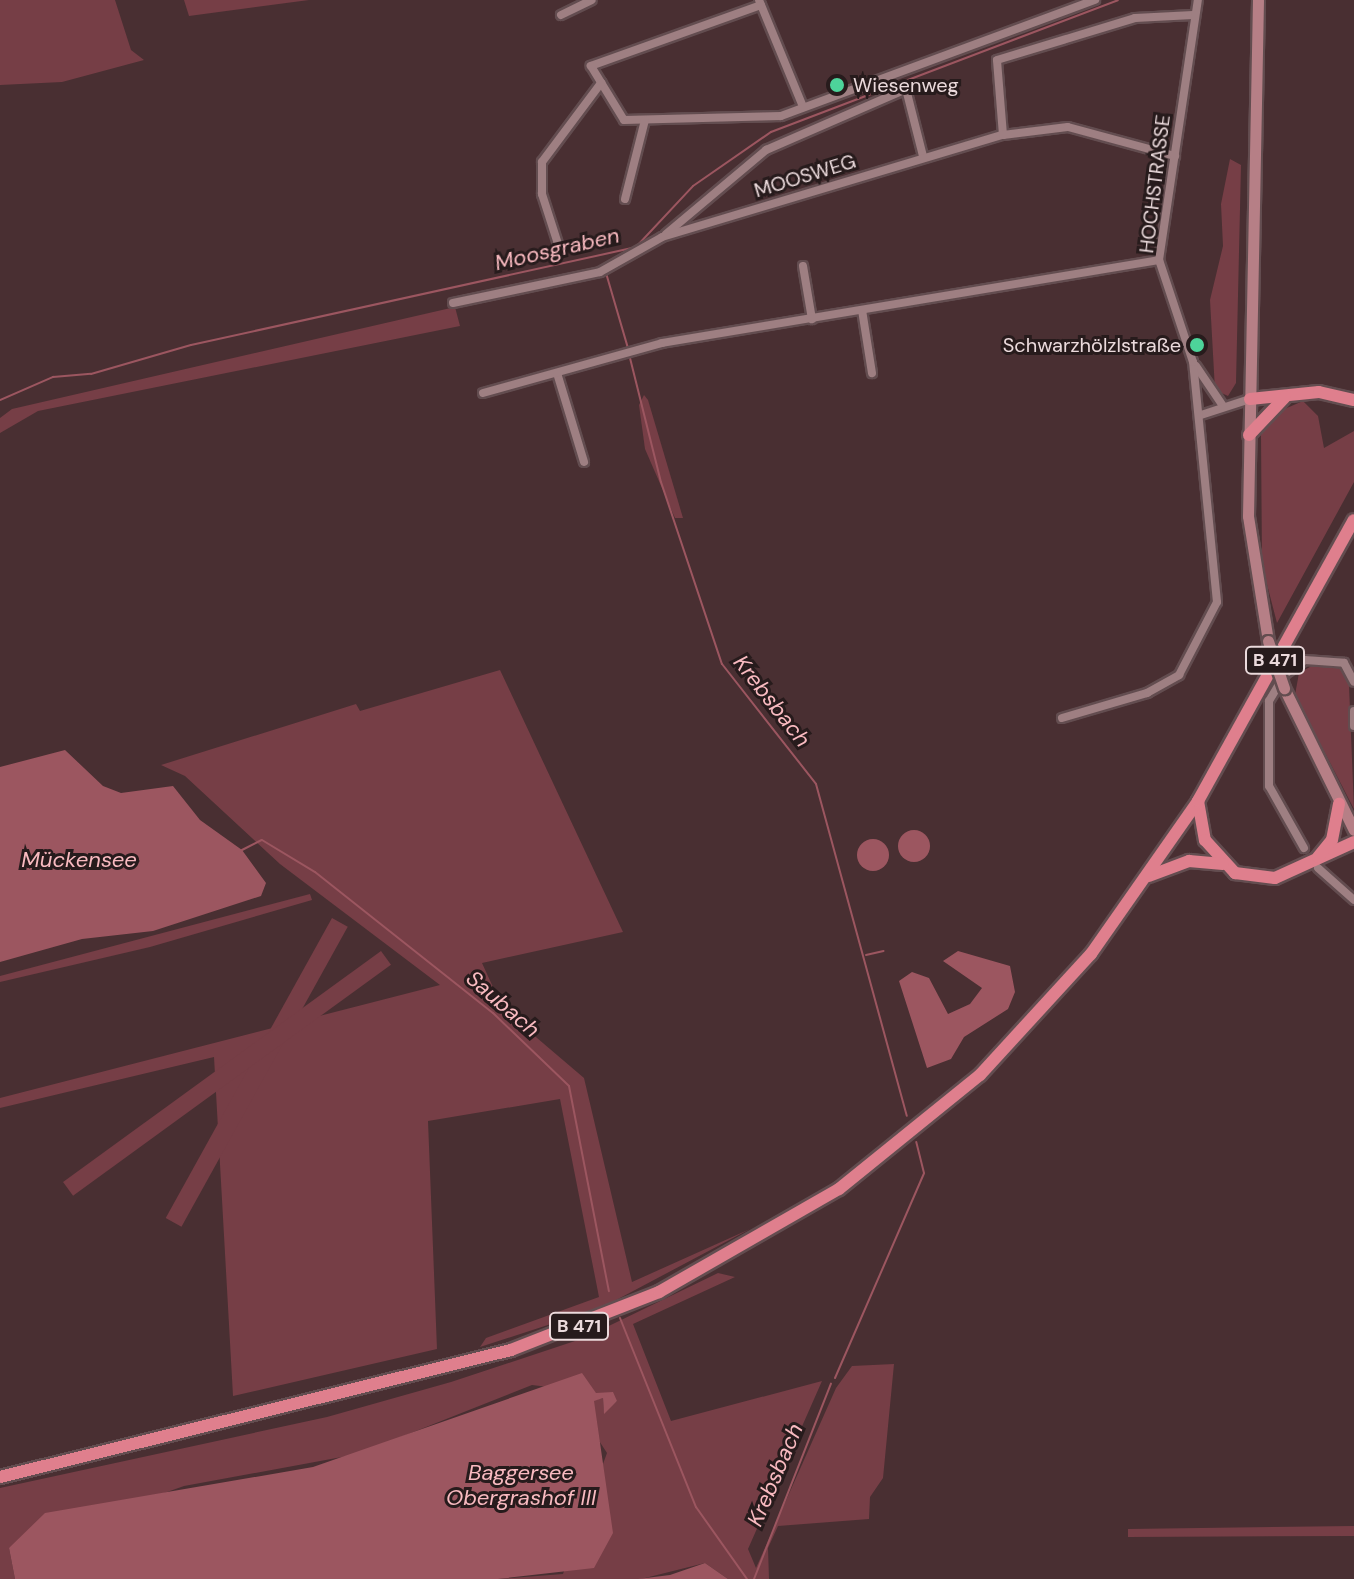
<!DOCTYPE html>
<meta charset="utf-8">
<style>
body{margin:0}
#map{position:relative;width:1354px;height:1579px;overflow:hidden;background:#492f32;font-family:"DM Sans",sans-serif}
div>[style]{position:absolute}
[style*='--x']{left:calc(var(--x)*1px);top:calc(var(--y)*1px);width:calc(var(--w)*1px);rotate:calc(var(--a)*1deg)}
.green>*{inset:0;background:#763e46;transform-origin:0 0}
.water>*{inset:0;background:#9c5660}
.round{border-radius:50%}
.stream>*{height:2px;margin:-1px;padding:0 1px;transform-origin:1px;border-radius:1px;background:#9c5660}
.roads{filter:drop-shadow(2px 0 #634d50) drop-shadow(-2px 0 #634d50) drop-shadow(0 2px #634d50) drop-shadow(0 -2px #634d50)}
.minor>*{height:8px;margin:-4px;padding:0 4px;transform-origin:4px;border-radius:4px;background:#9e7f82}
.secondary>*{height:11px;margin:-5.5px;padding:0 5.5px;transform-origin:5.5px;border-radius:5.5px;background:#b67f86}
.trunk>*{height:12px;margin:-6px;padding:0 6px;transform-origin:6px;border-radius:6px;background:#df7f8d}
.bridges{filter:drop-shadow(2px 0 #634d50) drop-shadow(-2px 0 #634d50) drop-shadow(0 2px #634d50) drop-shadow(0 -2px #634d50)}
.secondary-bridge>*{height:11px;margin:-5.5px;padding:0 5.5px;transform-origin:5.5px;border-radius:5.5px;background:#b67f86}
.dots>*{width:22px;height:22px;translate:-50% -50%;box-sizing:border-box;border:4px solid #271b1c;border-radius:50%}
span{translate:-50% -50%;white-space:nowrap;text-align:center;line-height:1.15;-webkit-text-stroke:6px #271b1c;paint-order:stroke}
.shield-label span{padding:2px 6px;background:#271b1c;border:2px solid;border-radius:6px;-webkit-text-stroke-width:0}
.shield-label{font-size:18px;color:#ebdadc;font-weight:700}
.poi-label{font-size:20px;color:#ebdadc}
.left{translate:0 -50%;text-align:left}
.right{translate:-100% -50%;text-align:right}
.street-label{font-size:20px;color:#ebdadc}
.water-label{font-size:22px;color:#f9bac0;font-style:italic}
</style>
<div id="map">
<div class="green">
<i style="clip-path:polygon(0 0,115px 0,131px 50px,144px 60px,62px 82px,0 85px)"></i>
<i style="clip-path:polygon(184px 0,309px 0,189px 16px)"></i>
<i style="clip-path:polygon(1230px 159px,1241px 165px,1236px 383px,1228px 396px,1215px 390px,1210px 300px,1223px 246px,1221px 204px)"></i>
<i style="clip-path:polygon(455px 307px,460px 326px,38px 411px,0 433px,0 418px,12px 409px)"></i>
<i style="clip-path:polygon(644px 395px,648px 400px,683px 518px,675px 518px,645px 449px,639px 405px)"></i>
<i style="clip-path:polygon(1303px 401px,1318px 416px,1324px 448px,1354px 431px,1354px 482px,1277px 623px,1262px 565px,1261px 435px,1268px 416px)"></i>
<i style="clip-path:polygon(1317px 663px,1341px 669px,1349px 685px,1354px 809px,1295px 695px,1299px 673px)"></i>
<i style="clip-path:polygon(500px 670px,623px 932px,482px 963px,503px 1009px,584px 1078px,632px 1282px,750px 1229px,603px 1307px,480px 1347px,486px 1338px,599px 1297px,560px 1099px,428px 1121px,437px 1349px,233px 1396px,214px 1057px,0 1108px,0 1098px,440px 985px,280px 864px,185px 776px,161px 765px,356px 704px,360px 711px)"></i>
<i style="clip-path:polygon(310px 894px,312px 900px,150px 947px,0 982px,0 976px)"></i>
<i style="left:332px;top:918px;width:18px;height:343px;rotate:29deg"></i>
<i style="left:381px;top:951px;width:17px;height:393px;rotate:54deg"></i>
<i style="clip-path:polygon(718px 1273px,735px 1277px,633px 1324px,671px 1421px,822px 1381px,748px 1549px,756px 1568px,836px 1388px,852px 1366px,894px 1364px,883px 1478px,870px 1497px,869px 1519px,778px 1526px,768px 1548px,769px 1579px,728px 1579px,705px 1563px,641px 1579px,498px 1579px,563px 1574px,607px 1453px,594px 1433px,594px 1400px,603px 1398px,604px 1412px,617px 1401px,596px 1393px,532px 1385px,358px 1454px,184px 1486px,9px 1548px,15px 1579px,0 1579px,0 1488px,327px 1417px,451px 1382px,584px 1338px)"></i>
<i style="clip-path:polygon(1354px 1526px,1354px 1536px,1128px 1537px,1128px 1529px)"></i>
</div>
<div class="water">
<i style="clip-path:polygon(65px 750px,103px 786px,121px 793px,173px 786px,200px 820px,242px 850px,266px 883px,261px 896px,153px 931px,82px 939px,0 962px,0 767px)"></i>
<i class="round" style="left:898px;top:830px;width:32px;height:32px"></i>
<i class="round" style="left:857px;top:839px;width:32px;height:32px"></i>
<i style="clip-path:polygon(958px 951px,1010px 966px,1015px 992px,1008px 1009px,964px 1037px,951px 1059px,927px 1068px,899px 981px,912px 972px,929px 978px,948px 1014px,970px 1004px,982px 988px,943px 961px)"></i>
<i style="clip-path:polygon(582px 1373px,596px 1393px,613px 1392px,617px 1401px,604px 1414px,603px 1398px,594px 1401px,613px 1533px,594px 1568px,498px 1579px,15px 1579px,9px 1548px,45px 1513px,313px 1467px)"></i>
<i style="clip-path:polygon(705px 1563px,728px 1579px,638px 1579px,670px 1575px)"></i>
</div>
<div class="stream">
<i style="--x:606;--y:273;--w:78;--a:73.7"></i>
<i style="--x:629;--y:354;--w:132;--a:76"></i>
<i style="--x:661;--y:482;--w:192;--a:71.5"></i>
<i style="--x:722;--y:664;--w:152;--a:51.9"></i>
<i style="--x:816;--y:784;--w:344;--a:74.7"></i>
<i style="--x:0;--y:400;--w:58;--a:-23.5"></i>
<i style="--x:53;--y:377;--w:38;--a:-5"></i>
<i style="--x:91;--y:374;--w:104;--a:-16.2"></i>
<i style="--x:191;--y:345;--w:456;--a:-12.4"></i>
<i style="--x:636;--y:247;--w:83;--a:-46.9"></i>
<i style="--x:693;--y:186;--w:95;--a:-34.7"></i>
<i style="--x:771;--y:132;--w:371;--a:-20.8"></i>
<i style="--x:242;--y:850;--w:22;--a:-27"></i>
<i style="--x:262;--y:840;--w:62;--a:31.1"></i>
<i style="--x:315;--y:872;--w:227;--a:38.4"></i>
<i style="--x:493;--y:1013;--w:105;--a:43.8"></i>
<i style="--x:569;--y:1086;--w:209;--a:79"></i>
<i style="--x:866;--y:955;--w:18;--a:-13"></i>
<i style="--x:620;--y:1318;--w:204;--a:68.1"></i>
<i style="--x:696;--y:1507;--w:88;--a:54.7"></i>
<i style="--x:835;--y:1378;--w:223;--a:-66.5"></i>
<i style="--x:924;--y:1173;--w:32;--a:-104"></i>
<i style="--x:754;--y:1579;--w:210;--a:-68.5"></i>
</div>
<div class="roads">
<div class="minor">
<i style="--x:759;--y:0;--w:116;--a:67.6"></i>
<i style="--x:761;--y:5;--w:181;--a:160.3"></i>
<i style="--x:591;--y:66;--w:63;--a:58.6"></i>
<i style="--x:624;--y:120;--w:157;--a:-1.5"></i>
<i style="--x:781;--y:116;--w:335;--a:-20.3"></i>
<i style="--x:561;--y:15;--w:34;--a:-26"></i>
<i style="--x:1003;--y:135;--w:75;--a:-94.6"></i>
<i style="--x:997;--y:60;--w:144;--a:-16.9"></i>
<i style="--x:1135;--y:18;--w:58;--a:-3"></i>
<i style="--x:625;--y:199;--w:81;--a:-75.8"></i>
<i style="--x:666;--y:234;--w:131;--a:-40"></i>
<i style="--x:766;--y:150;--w:153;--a:-23.5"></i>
<i style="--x:906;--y:89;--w:69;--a:75.8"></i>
<i style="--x:559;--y:247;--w:56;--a:-107.8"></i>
<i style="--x:542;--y:194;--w:32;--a:-90"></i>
<i style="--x:542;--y:162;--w:99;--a:-53.2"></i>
<i style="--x:803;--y:266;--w:54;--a:80.4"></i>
<i style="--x:453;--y:303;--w:150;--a:-11.9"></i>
<i style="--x:600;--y:272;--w:71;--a:-29.4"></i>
<i style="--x:662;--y:237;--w:356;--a:-16.7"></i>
<i style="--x:1003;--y:135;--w:65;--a:-7"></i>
<i style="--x:1068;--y:127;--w:111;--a:15.2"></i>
<i style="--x:862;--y:310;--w:64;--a:81"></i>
<i style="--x:1196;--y:366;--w:48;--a:56"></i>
<i style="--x:557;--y:373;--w:93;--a:73.1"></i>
<i style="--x:483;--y:393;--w:186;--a:-15.6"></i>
<i style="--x:662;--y:343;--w:504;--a:-9.48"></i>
<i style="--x:1201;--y:415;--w:52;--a:-18.1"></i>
<i style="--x:1354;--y:711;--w:15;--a:90"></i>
<i style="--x:1062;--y:718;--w:89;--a:-16.4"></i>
<i style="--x:1147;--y:693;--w:37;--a:-29"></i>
<i style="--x:1179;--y:675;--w:82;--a:-62.5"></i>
<i style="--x:1217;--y:602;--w:241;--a:-95.7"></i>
<i style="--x:1193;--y:362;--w:108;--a:-108.4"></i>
<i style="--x:1159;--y:260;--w:263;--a:-81.5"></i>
<i style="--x:1304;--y:848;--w:71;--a:-119.4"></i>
<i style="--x:1269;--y:786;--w:85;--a:-90"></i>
<i style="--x:1269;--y:701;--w:31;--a:-59"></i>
<i style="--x:1285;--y:674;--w:24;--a:-35"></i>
<i style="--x:1305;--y:660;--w:39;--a:4"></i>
<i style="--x:1344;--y:663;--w:21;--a:62"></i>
<i style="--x:1318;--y:868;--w:48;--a:41.6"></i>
</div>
<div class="secondary">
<i style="--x:1258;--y:0;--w:516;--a:91.11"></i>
<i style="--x:1248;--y:516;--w:127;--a:80.9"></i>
<i style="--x:1284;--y:688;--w:158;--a:63.8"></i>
</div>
<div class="trunk">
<i style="--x:1250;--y:399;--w:69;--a:-5.8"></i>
<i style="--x:1319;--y:392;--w:36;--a:13"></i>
<i style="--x:1249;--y:435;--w:52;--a:-46.5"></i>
<i style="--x:1198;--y:801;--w:40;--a:80"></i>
<i style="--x:1205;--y:840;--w:45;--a:47.7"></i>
<i style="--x:1235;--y:873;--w:40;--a:7.1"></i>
<i style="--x:1275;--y:878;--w:87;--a:-24.5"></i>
<i style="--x:1318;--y:857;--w:22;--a:-51"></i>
<i style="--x:1332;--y:840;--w:37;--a:-79"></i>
<i style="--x:1149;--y:876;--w:43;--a:-20.6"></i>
<i style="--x:1189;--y:861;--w:34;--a:5"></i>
<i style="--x:0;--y:1477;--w:527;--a:-13.96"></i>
<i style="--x:511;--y:1350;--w:159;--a:-21.4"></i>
<i style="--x:659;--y:1292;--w:207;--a:-29.8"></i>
<i style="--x:839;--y:1189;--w:181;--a:-39"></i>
<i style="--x:980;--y:1075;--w:164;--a:-47.5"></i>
<i style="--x:1091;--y:954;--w:187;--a:-55"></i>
<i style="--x:1198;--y:801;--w:321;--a:-61"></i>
</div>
</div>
<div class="bridges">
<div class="secondary-bridge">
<i style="--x:1268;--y:641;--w:50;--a:71.2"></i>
</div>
</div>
<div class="dots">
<i style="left:837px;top:85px;background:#4dd39a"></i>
<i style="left:1197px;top:345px;background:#4dd39a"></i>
</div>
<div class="shield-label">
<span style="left:1275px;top:660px">B 471</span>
<span style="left:579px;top:1326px">B 471</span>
</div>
<div class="poi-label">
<span class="left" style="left:853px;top:85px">Wiesenweg</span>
<span class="right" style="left:1181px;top:345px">Schwarzhölzlstraße</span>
</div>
<div class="street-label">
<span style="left:805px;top:176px;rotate:-17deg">MOOSWEG</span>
<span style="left:1155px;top:184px;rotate:-83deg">HOCHSTRASSE</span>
</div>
<div class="water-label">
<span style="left:557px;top:249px;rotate:-13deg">Moosgraben</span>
<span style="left:772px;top:701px;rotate:52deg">Krebsbach</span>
<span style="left:79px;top:860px">Mückensee</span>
<span style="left:503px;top:1004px;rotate:41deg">Saubach</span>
<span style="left:521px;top:1485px">Baggersee<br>Obergrashof III</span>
<span style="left:775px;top:1475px;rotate:-67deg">Krebsbach</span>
</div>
</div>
